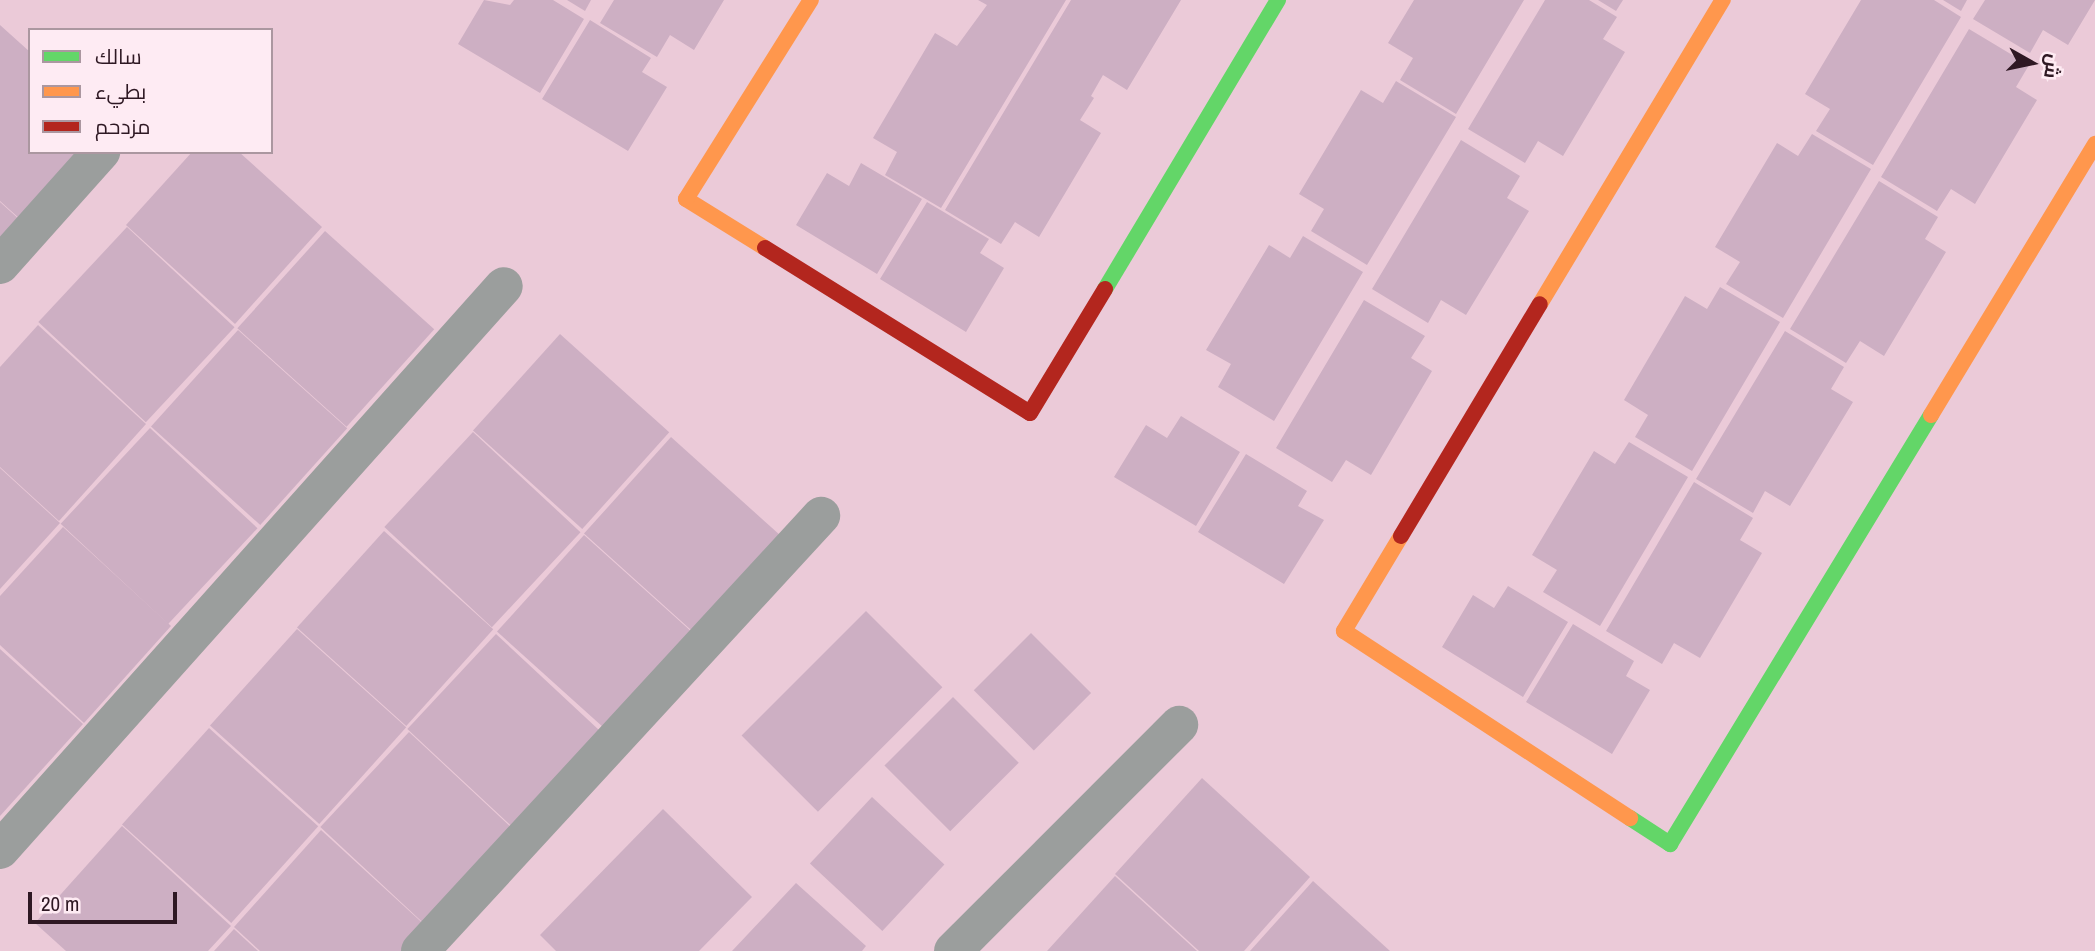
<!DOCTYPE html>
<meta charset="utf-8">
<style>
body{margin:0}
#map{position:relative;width:2095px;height:951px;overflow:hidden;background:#ebcad8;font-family:"Archivo Narrow",Cairo,sans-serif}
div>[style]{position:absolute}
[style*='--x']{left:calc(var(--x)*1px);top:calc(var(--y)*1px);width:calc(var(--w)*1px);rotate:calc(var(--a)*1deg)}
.building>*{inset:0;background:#cdafc3;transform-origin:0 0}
.street>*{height:38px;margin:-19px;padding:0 19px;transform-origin:19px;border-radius:19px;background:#9b9e9d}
.fast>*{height:16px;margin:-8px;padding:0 8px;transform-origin:8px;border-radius:8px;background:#63d668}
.slow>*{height:16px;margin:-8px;padding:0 8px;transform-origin:8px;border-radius:8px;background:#ff974d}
.jam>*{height:16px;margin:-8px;padding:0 8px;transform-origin:8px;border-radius:8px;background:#b3261e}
span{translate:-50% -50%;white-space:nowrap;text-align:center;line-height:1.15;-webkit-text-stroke:5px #feebf3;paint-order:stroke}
.legend{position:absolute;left:28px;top:28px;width:245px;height:126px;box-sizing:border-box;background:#feebf3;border:2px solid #ab97a0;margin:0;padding:9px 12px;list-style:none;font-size:21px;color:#2e1823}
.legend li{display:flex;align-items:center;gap:14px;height:35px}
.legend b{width:35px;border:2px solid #ab97a0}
.north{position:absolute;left:1997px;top:28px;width:70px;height:70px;-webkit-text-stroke:5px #feebf3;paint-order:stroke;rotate:99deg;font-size:19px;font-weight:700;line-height:28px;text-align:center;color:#2e1823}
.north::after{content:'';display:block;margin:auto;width:24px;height:32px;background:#2e1823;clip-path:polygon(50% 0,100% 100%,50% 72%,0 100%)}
.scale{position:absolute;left:28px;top:892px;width:149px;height:32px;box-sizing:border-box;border:4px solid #2e1823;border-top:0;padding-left:9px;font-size:21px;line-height:24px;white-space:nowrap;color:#2e1823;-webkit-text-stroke:5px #feebf3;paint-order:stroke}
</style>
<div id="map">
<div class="building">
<i style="clip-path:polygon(484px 0,510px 5px,514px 0,553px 0,584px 19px,540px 93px,458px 44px)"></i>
<i style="clip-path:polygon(567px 0,591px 0,585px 11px)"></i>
<i style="clip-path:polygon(614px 0,724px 0,694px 50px,670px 35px,657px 57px,600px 23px)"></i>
<i style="clip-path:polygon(978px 0,1066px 0,941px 208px,885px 175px,897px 152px,873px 138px,935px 33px,957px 46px,987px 5px)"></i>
<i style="clip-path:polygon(1071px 0,1181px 0,1127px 90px,1103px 75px,1091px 96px,1094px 98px,1080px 120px,1101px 133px,1039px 237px,1015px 222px,1001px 244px,945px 210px)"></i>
<i style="clip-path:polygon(1414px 0,1524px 0,1456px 114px,1400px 80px,1413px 58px,1388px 43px)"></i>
<i style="clip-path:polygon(1545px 0,1589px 0,1617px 17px,1603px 39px,1625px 52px,1563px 156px,1538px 141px,1525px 163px,1468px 129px)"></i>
<i style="clip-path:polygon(1598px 0,1623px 0,1616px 11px)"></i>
<i style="clip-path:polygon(1861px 0,1934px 0,1961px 17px,1873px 165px,1816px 131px,1830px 109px,1805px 94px)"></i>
<i style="clip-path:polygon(1943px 0,1967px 0,1961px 11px)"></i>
<i style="clip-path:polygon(1985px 0,2095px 0,2068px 45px,2043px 30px,2030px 53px,1973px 19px)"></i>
<i style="clip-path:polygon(590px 20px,651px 58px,642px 72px,667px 87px,628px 151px,542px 99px)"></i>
<i style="clip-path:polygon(0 25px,30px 52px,30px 152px,81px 152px,20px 219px,0 201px)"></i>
<i style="clip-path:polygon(1969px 29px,2029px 65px,2016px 87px,2037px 100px,1975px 204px,1951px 189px,1937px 211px,1881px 177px)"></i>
<i style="clip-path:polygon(1396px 81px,1456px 117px,1367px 265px,1311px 231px,1324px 209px,1299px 194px,1361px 90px,1383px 103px)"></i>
<i style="clip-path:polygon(1812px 134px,1871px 169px,1783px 318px,1726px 284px,1740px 262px,1715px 247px,1777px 143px,1798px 156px)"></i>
<i style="clip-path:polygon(1461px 140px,1520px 176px,1507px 198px,1529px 211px,1466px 315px,1441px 300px,1428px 323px,1372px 289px)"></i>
<i style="clip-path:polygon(192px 152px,239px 152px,322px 227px,235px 324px,126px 225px)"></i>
<i style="clip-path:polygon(861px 163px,922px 199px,877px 274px,796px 225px,827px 173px,849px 186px)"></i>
<i style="clip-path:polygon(1879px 181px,1938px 217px,1925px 239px,1946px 252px,1884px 356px,1860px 341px,1846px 363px,1790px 329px)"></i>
<i style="clip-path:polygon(0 202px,21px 221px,0 244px)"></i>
<i style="clip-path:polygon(927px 202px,989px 239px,980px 253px,1004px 268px,966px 332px,880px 279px)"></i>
<i style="left:127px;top:227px;width:147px;height:130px;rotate:43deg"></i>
<i style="left:325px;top:231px;width:147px;height:131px;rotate:42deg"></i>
<i style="clip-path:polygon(1303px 236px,1363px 272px,1274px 421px,1218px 387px,1231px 364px,1206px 350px,1269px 245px,1290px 258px)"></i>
<i style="clip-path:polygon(1720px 287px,1780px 322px,1692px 471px,1635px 437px,1648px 415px,1624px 400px,1685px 296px,1707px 309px)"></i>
<i style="clip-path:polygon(1364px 300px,1425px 336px,1411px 358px,1432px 371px,1371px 475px,1346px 460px,1332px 482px,1276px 448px)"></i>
<i style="clip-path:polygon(38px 325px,146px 424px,59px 521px,0 467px,0 367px)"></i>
<i style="left:238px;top:330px;width:147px;height:130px;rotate:42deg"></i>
<i style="clip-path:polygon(1785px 331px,1844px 367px,1831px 389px,1853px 402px,1790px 506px,1765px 491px,1753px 513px,1696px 479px)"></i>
<i style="left:560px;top:334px;width:147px;height:130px;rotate:42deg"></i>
<i style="clip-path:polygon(1181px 416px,1240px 452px,1196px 526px,1114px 477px,1146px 425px,1167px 438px)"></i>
<i style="left:150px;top:428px;width:147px;height:131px;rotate:43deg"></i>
<i style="left:473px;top:432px;width:147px;height:130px;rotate:43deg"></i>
<i style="left:671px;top:437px;width:147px;height:130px;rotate:42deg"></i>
<i style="clip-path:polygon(1629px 442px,1688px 477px,1600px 626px,1543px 592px,1557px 570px,1532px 555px,1594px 451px,1615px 464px)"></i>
<i style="clip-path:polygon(1246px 454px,1307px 491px,1298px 506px,1324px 520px,1284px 584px,1198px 532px)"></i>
<i style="clip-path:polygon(0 468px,60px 523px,0 589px)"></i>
<i style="clip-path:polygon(1694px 482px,1753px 518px,1740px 540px,1762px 553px,1700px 658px,1674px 643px,1662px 664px,1606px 631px)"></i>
<i style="clip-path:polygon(63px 527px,171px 626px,84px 723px,0 645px,0 596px)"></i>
<i style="left:384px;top:531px;width:147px;height:130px;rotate:42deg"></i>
<i style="left:584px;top:535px;width:147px;height:130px;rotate:42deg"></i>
<i style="clip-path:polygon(1508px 586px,1568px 622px,1523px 697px,1442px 647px,1473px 595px,1494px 608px)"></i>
<i style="left:866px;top:611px;width:108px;height:176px;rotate:45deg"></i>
<i style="clip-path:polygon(1573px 624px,1634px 661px,1626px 676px,1650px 690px,1612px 754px,1526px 702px)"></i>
<i style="left:297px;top:629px;width:147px;height:130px;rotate:42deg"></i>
<i style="left:1031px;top:633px;width:85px;height:81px;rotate:45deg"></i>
<i style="left:496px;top:634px;width:147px;height:130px;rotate:43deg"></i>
<i style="clip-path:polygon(0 649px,83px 724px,0 816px)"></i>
<i style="left:953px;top:697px;width:93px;height:97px;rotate:45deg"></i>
<i style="left:209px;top:728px;width:147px;height:130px;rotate:42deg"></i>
<i style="left:409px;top:732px;width:147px;height:130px;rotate:43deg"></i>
<i style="clip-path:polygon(1202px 778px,1310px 877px,1244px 951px,1199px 951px,1115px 874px)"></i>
<i style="left:872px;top:797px;width:99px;height:91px;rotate:43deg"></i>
<i style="clip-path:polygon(663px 809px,752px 897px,699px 951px,556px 951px,540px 935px)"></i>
<i style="clip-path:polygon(122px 826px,231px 926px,208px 951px,66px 951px,35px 923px)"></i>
<i style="clip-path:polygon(321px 830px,429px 929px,409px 951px,260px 951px,234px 927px)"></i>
<i style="clip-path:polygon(1115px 876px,1197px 951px,1047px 951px)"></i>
<i style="clip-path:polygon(1313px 881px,1390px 951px,1250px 951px)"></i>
<i style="clip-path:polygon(796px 883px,866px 946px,862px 951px,732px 951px)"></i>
<i style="clip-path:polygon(234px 929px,258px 951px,214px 951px)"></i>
</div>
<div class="street">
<i style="--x:0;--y:265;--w:152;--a:-48.2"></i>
<i style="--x:0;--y:850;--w:756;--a:-48.22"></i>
<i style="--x:420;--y:951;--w:592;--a:-47.33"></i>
<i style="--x:953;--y:951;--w:320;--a:-45"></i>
</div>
<div class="fast">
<i style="--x:1105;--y:289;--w:337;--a:-59.1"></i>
<i style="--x:1630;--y:818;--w:48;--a:33"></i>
<i style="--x:1670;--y:844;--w:502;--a:-58.68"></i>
</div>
<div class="slow">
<i style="--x:765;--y:248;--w:93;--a:-148.2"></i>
<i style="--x:686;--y:199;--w:235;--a:-57.9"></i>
<i style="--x:1540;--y:304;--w:355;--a:-59"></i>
<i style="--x:1931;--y:415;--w:317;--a:-58.8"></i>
<i style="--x:1401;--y:536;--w:111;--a:121"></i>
<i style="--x:1344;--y:631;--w:342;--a:33.2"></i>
</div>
<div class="jam">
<i style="--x:765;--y:248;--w:312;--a:31.9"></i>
<i style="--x:1030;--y:413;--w:145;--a:-58.8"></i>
<i style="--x:1401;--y:536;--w:270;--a:-59.1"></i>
</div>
<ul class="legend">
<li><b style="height:9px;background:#63d668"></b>سالك</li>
<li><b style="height:9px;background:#ff974d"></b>بطيء</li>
<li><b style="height:9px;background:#b3261e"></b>مزدحم</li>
</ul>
<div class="north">ش</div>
<div class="scale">20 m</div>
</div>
